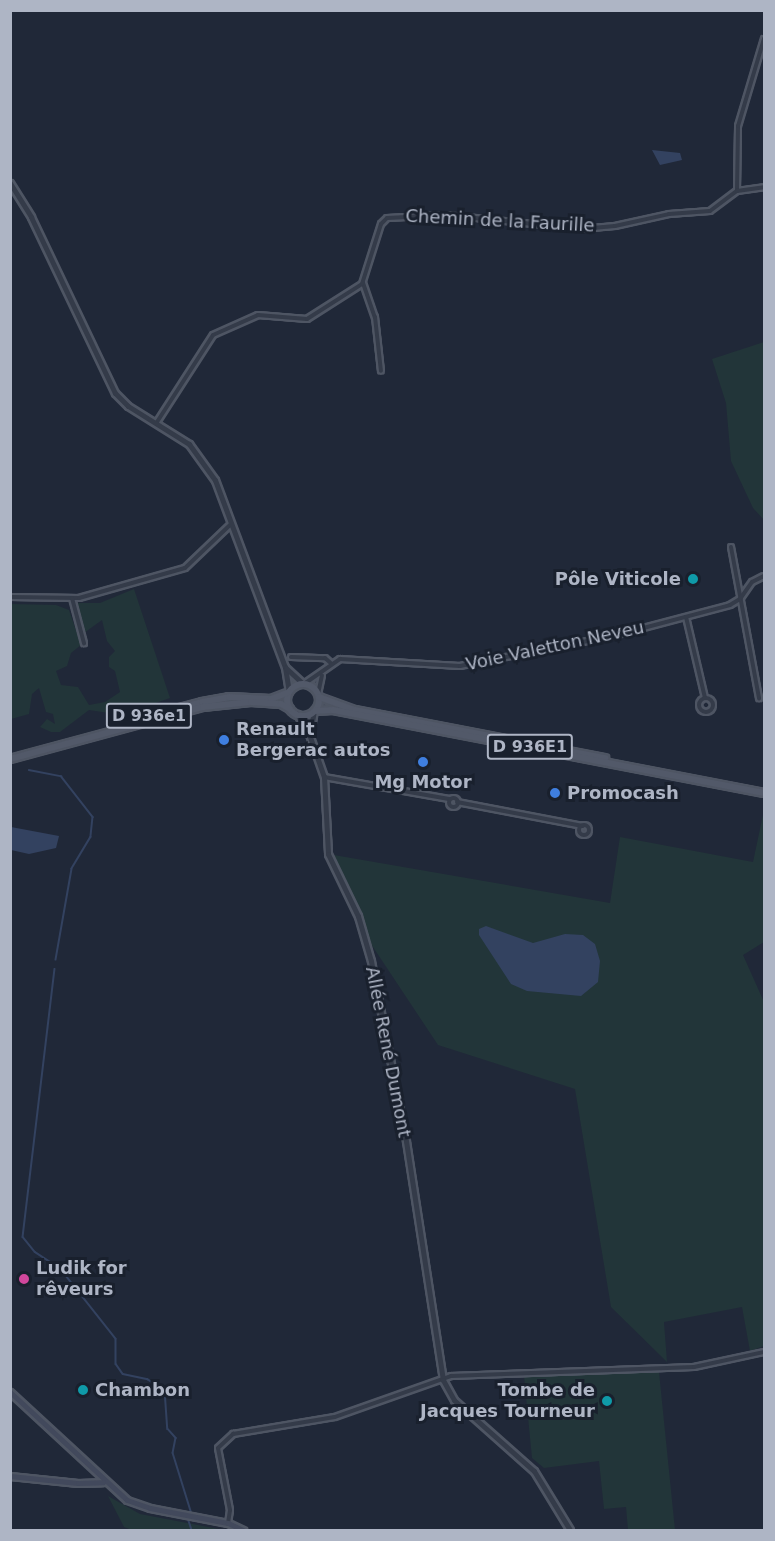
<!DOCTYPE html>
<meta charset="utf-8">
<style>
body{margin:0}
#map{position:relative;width:775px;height:1541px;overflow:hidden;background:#202838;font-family:"DejaVu Sans",sans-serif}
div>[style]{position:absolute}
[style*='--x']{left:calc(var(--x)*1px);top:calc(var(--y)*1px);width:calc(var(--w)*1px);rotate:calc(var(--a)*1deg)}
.green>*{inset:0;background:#223539}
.water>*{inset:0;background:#334260}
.stream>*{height:1.5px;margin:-0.75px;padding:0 0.75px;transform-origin:0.75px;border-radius:0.75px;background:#334260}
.roads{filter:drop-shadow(2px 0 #4e5563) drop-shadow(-2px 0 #4e5563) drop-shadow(0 2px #4e5563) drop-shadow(0 -2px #4e5563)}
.minor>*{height:4px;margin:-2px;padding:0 2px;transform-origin:2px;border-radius:2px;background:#343b49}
.minor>.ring{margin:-2px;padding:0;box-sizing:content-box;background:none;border:4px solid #343b49;border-radius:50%}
.tertiary>*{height:5px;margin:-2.5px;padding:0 2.5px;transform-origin:2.5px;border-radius:2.5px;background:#343b49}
.secondary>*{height:5px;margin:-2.5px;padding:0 2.5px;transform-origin:2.5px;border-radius:2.5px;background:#42495c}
.primary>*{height:6px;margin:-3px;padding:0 3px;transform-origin:3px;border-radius:3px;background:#525969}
.primary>.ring{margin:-3px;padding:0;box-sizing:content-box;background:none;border:6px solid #525969;border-radius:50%}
.dots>*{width:16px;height:16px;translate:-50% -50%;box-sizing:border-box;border:3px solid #19202d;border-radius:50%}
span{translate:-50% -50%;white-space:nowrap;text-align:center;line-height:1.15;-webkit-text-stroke:6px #19202d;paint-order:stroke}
.shield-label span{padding:2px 4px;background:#19202d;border:2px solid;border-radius:4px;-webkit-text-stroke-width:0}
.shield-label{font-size:16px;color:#aeb5c5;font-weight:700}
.street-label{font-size:18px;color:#aeb5c5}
.poi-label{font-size:18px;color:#aeb5c5;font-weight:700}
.right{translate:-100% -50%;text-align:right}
.left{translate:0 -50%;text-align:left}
.frame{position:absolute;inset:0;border:12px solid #aeb5c5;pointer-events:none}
</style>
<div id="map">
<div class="green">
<i style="clip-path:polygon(764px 342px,764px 520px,753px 508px,731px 461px,726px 403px,712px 359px)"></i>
<i style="clip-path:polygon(134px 589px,170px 698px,122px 715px,89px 710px,60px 732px,51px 732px,40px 727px,47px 719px,55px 724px,53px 714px,46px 712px,39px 688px,32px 694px,29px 714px,11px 719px,11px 604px,56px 605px,69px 610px,81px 645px,71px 653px,67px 666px,56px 671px,61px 685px,78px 687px,89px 705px,105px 702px,120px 692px,115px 671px,109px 667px,109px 657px,115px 651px,107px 641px,102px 620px,84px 633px,76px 603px,100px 603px)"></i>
<i style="clip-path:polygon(764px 810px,764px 942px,743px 955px,764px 1002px,764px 1346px,750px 1351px,742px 1307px,664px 1322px,667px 1362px,611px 1307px,575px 1089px,438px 1045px,365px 935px,328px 854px,610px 903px,620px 837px,753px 862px)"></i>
<i style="clip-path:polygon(659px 1372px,675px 1530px,628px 1530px,626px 1507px,604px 1509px,599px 1461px,544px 1468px,532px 1458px,524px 1376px)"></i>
<i style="clip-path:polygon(108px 1496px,140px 1514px,224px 1530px,132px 1530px,124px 1527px)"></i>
</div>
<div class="water">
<i style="clip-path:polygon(652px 150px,680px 153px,682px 160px,660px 165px)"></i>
<i style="clip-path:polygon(11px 827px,59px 836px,56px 848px,29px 854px,11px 850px)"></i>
<i style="clip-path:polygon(486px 926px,533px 943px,565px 934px,583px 935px,595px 944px,600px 961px,598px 982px,581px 996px,527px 991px,511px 984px,479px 935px,479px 929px)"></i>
</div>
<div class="stream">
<i style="--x:29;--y:770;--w:33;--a:11"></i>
<i style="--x:61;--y:776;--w:52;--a:52"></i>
<i style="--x:93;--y:817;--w:20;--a:96"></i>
<i style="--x:91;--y:837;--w:37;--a:121"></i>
<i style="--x:72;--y:869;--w:92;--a:100"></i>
<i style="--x:55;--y:969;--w:270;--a:96.8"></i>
<i style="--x:23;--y:1237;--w:19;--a:51"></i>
<i style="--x:35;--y:1252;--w:30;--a:33"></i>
<i style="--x:60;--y:1268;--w:90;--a:51.7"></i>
<i style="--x:116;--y:1339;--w:25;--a:90"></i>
<i style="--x:116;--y:1364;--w:12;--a:55"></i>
<i style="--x:123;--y:1374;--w:25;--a:12"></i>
<i style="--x:147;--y:1379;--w:21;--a:31"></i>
<i style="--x:165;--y:1390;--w:39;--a:86"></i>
<i style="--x:168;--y:1429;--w:12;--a:48"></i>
<i style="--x:176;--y:1438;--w:15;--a:101"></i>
<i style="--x:173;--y:1453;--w:61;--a:72.8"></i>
<i style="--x:189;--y:1521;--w:9;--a:72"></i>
</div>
<div class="roads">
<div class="minor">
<i style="--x:737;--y:191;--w:65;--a:-89.1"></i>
<i style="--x:738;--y:126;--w:91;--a:-73.4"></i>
<i style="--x:363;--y:283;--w:36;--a:71"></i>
<i style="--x:375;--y:317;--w:54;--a:83.7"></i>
<i style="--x:157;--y:422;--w:103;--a:-57.2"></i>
<i style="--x:213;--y:335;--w:49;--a:-24"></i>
<i style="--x:258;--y:315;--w:49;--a:4.7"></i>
<i style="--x:307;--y:319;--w:65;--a:-32.5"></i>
<i style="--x:362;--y:284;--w:63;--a:-72.4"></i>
<i style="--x:381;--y:224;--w:8;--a:-45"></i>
<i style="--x:387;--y:218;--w:60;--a:-2.9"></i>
<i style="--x:447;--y:215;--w:135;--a:6"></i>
<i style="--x:581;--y:229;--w:34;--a:-5"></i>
<i style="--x:615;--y:226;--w:55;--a:-12.5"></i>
<i style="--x:669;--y:214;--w:41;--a:-4.2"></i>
<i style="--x:710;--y:211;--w:34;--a:-37"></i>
<i style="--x:737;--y:191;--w:27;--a:-8"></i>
<i style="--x:731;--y:547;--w:154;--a:79.5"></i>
<i style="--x:10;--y:597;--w:69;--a:0.8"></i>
<i style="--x:79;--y:598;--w:110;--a:-15.8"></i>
<i style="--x:185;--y:568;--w:64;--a:-43.7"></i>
<i style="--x:72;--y:598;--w:47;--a:75.1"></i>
<i style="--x:686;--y:617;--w:83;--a:76.8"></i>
<i style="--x:291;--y:657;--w:34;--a:2"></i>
<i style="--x:325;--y:658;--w:9;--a:41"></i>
<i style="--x:304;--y:684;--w:44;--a:-34.8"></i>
<i style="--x:340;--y:659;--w:120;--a:3.3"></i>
<i style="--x:460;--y:666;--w:156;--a:-11.1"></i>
<i style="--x:613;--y:636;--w:121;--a:-14.8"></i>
<i style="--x:730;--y:605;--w:12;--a:-31"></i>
<i style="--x:740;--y:599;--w:21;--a:-55"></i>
<i style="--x:752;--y:582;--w:13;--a:-27"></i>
<i style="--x:318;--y:694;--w:19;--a:-78"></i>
<i class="ring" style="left:699px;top:698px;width:10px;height:10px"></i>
<i style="--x:324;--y:777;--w:127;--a:10"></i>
<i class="ring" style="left:448.5px;top:797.5px;width:5px;height:5px"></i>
<i style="--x:457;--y:802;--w:128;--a:10.8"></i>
<i class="ring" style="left:579px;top:825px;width:6px;height:6px"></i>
<i style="--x:228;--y:1523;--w:13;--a:-81"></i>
<i style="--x:230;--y:1510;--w:63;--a:-101"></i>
<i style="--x:218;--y:1448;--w:21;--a:-43"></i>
<i style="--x:233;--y:1434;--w:103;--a:-9.5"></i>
<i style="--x:335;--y:1417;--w:123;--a:-19.5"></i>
<i style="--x:451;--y:1376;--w:243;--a:-2.1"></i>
<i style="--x:694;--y:1367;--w:72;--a:-12.1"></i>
</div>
<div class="tertiary">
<i style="--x:10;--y:183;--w:40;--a:58"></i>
<i style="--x:31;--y:217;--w:195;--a:64.5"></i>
<i style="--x:115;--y:393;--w:18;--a:45"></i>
<i style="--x:128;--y:406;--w:72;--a:31.9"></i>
<i style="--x:189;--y:444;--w:44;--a:54.2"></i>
<i style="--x:215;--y:480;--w:200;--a:69.5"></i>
<i style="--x:285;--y:667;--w:24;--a:81"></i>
<i style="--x:286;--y:668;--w:23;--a:43"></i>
<i style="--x:297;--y:714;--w:23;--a:59"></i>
<i style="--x:309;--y:734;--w:46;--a:70.8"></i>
<i style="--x:324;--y:777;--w:77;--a:87"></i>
<i style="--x:328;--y:854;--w:69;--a:64.2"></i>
<i style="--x:358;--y:916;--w:47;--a:73.9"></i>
<i style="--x:371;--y:961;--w:183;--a:79"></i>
<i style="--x:406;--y:1141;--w:242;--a:81.2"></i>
<i style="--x:443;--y:1380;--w:23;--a:61"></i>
<i style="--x:454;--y:1400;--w:107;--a:41.6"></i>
<i style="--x:534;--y:1471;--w:69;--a:58.6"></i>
<i style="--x:310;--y:733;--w:22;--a:-80"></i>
</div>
<div class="secondary">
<i style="--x:10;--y:1392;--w:159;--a:42.7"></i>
<i style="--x:127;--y:1500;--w:24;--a:19"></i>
<i style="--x:150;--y:1508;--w:79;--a:10.9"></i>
<i style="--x:228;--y:1523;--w:17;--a:25"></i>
<i style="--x:10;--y:1476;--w:68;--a:5.9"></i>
<i style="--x:78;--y:1483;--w:25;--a:-2"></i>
</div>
<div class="primary">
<i class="ring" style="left:287px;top:684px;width:26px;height:26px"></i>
<i style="--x:319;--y:697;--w:38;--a:20"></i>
<i style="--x:355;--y:710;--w:255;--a:10.9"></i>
<i style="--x:315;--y:711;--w:18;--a:-3"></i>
<i style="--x:333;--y:710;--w:439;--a:10.9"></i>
<i style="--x:138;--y:719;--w:66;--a:-14.9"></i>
<i style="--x:202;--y:702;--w:27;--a:-10"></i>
<i style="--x:229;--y:697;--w:42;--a:2.7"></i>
<i style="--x:271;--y:699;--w:19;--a:-21"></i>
<i style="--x:10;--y:759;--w:200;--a:-15.1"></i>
<i style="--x:203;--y:707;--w:48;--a:-5.9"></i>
<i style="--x:251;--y:702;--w:30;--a:4"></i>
<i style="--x:281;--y:704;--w:10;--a:29"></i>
</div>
</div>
<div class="dots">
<i style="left:693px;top:579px;background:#0f9aa8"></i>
<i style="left:224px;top:740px;background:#3f7fe0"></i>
<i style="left:423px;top:762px;background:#3f7fe0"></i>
<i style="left:555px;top:793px;background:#3f7fe0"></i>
<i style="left:24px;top:1279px;background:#d1479c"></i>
<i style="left:83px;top:1390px;background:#0f9aa8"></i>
<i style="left:607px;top:1401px;background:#0f9aa8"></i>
</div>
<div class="shield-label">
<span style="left:149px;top:716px">D 936e1</span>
<span style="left:530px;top:747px">D 936E1</span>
</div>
<div class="street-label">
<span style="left:500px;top:221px;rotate:3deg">Chemin de la Faurille</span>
<span style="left:555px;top:646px;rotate:-12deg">Voie Valetton Neveu</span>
<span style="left:388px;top:1052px;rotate:79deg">Allée René Dumont</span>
</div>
<div class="poi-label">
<span class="right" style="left:681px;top:579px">Pôle Viticole</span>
<span class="left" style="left:236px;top:740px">Renault<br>Bergerac autos</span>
<span style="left:423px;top:782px">Mg Motor</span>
<span class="left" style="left:567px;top:793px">Promocash</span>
<span class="left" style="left:36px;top:1279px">Ludik for<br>rêveurs</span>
<span class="left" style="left:95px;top:1390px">Chambon</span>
<span class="right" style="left:595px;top:1401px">Tombe de<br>Jacques Tourneur</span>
</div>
<div class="frame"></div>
</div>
